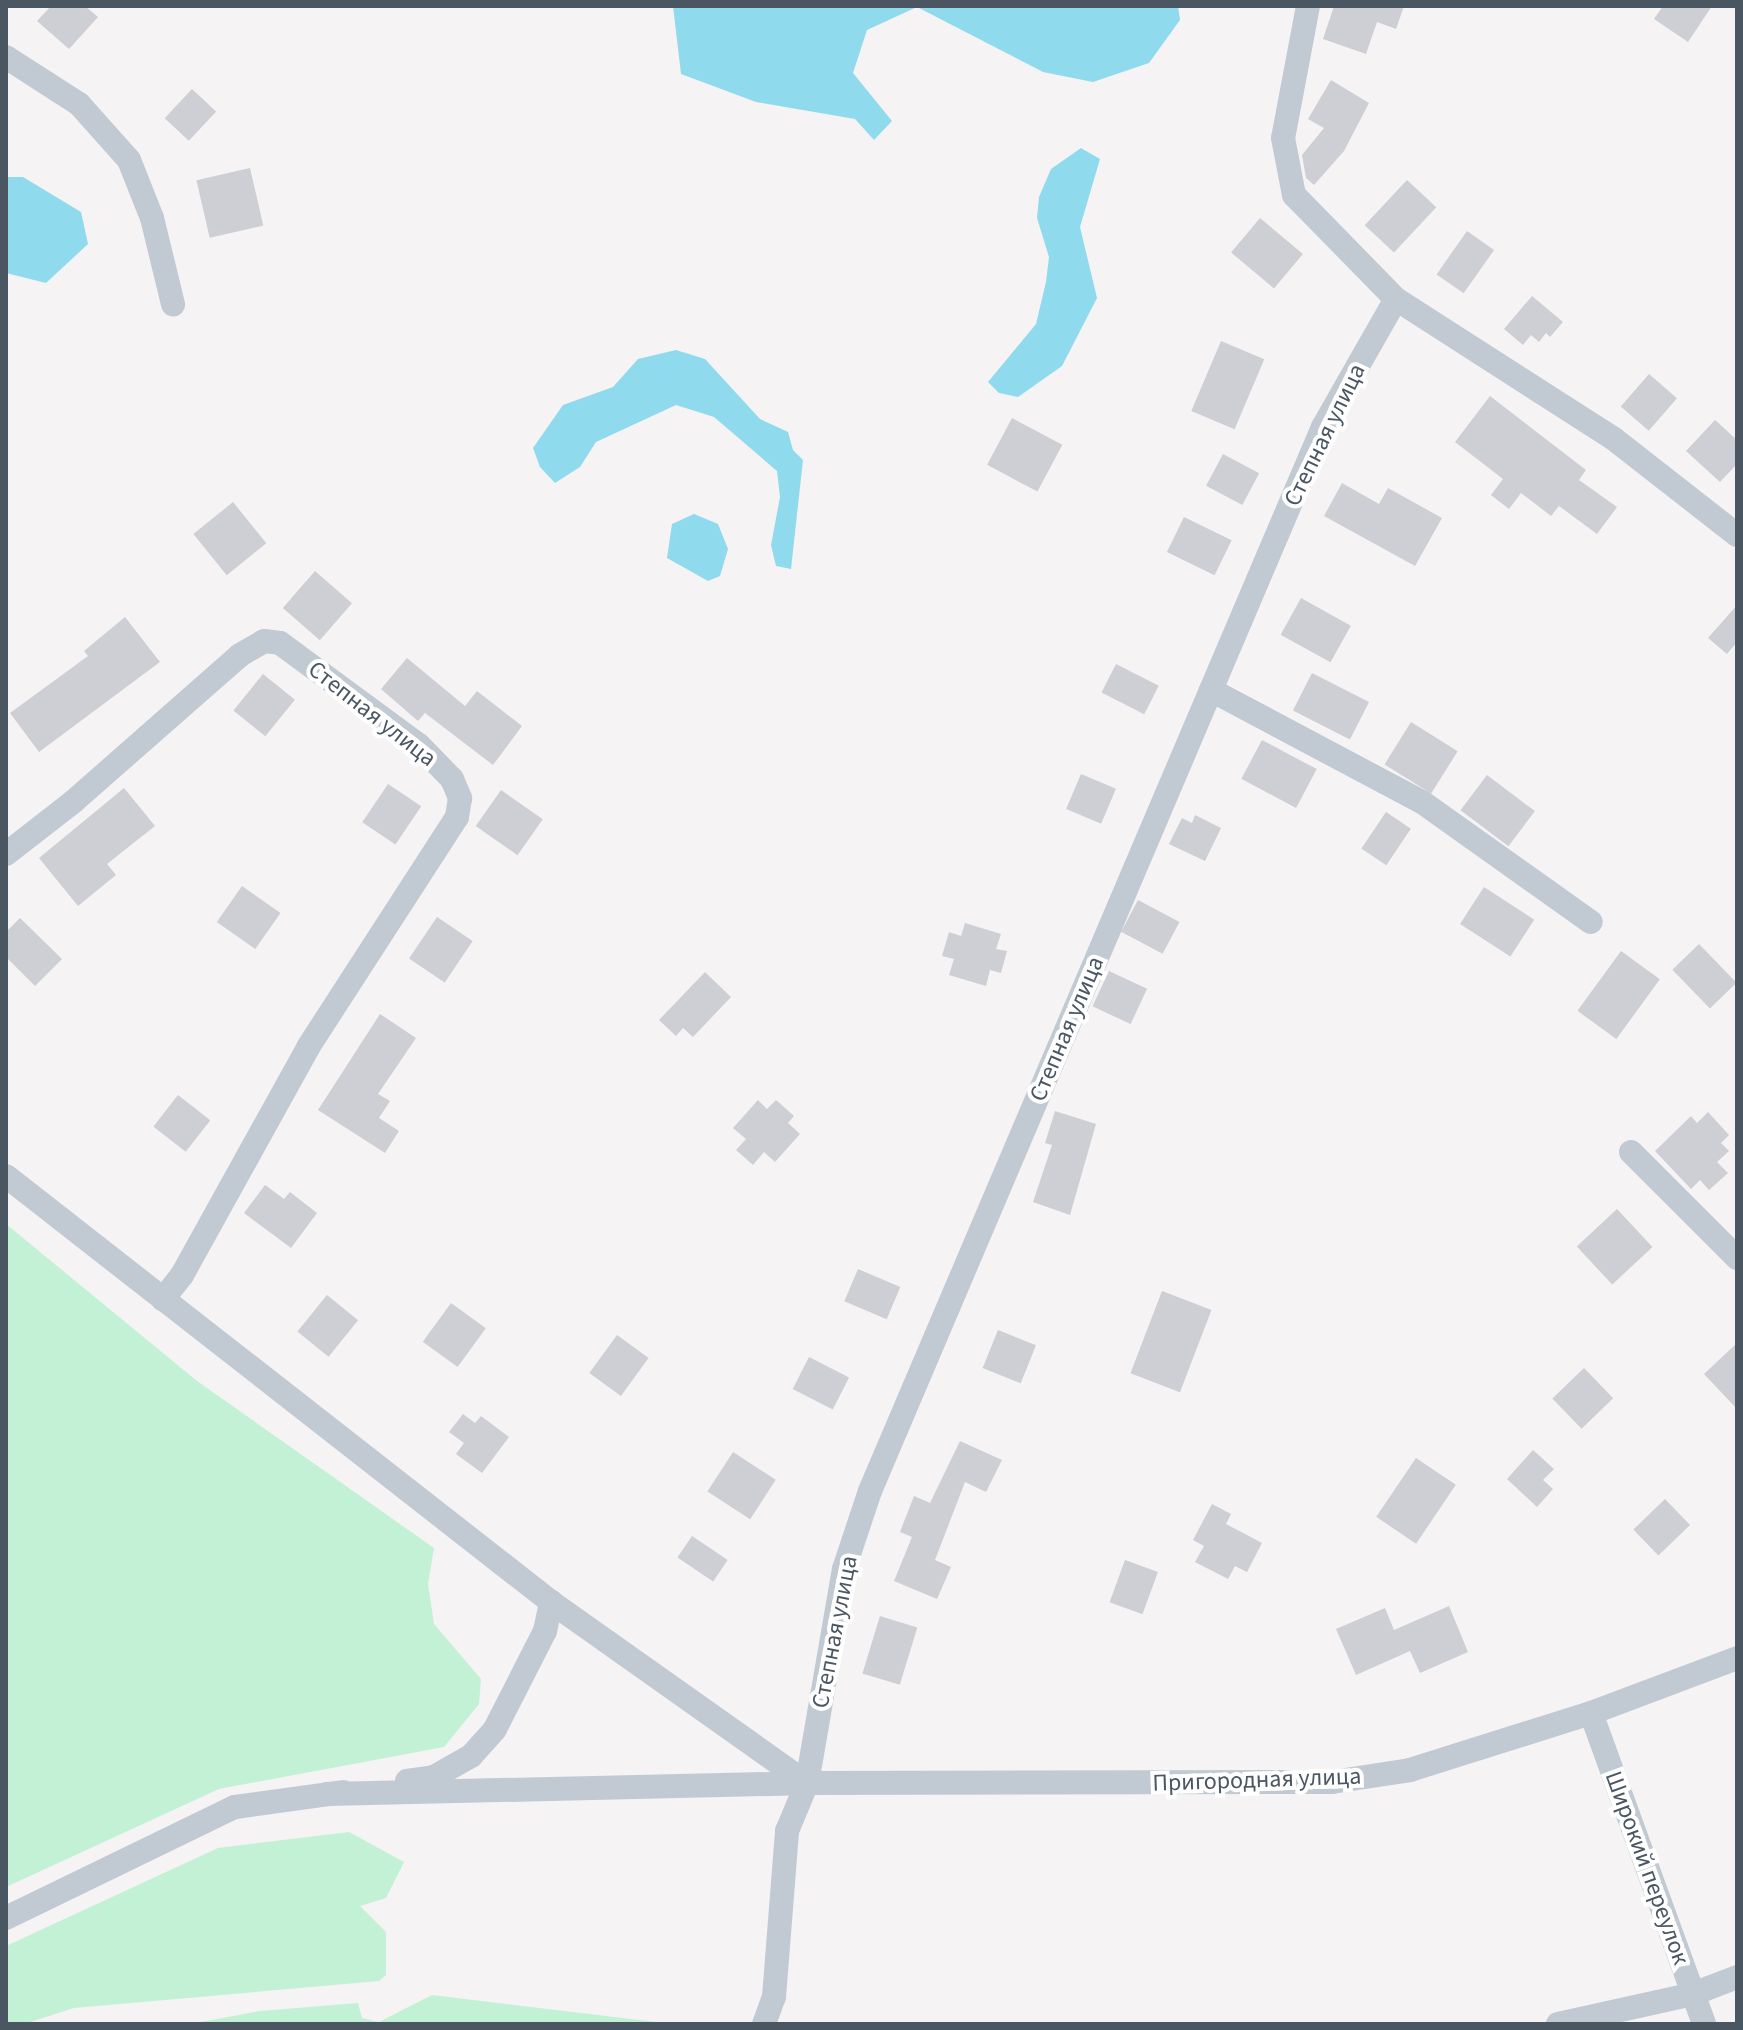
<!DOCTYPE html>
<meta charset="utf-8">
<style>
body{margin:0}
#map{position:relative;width:1743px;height:2030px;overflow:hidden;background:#f5f3f3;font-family:"Source Sans 3",sans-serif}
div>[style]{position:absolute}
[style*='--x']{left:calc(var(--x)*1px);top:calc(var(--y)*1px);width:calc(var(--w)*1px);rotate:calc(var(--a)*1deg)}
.green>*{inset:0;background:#c3f1d5}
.water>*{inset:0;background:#90daee}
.building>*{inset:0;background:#cdcfd5;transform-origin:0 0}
.street>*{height:24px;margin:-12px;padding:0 12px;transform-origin:12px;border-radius:12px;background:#c1cad2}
span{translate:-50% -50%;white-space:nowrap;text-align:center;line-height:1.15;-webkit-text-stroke:8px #fff;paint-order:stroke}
.street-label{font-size:24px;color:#4a5661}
.frame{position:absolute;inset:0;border:8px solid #4a5661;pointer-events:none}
</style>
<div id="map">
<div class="green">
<i style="clip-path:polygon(6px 1224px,197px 1381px,434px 1548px,428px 1584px,434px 1624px,481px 1679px,479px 1704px,444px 1747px,219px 1789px,6px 1887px)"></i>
<i style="clip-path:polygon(349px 1832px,404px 1862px,386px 1898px,360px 1906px,386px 1932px,386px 1975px,379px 1981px,74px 2008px,24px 2024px,6px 2024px,6px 1946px,218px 1848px)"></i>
<i style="clip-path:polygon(432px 1995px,673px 2024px,190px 2024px,260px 2011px,358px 2003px,362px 2018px,379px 2022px)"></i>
</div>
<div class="water">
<i style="clip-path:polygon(673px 6px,1178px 6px,1180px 20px,1149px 63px,1093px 82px,1043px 72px,917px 7px,867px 30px,853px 73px,892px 121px,874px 140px,855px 119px,756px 102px,681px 74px)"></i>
<i style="clip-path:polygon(1081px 148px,1100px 159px,1080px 227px,1097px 298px,1062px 366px,1018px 397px,999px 393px,988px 382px,1036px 324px,1046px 282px,1049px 257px,1037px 218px,1039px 197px,1051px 169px)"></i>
<i style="clip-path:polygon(6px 177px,23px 177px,81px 212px,88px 244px,46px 283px,6px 273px)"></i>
<i style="clip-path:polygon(676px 350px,705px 359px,760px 419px,788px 432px,793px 450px,803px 460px,791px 569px,776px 566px,771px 545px,780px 497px,777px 471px,714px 417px,676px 405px,596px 442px,580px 467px,555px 483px,540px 467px,533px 448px,563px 405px,613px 387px,638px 359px)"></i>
<i style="clip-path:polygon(694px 514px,718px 524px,728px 549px,720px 576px,708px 581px,667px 558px,672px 524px)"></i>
</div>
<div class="building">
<i style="clip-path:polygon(51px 6px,85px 6px,98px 17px,69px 49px,37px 21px)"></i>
<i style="clip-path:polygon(1334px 6px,1404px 6px,1396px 29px,1377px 22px,1366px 54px,1323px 39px)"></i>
<i style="clip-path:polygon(1663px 6px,1712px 6px,1688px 42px,1654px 19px)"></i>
<i style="clip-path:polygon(1331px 80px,1369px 103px,1344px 151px,1314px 185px,1306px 178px,1302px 155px,1324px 128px,1308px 119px)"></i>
<i style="left:192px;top:89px;width:33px;height:40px;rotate:43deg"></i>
<i style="left:250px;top:168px;width:59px;height:55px;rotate:77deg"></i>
<i style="left:1407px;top:180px;width:40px;height:62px;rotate:43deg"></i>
<i style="left:1260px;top:218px;width:56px;height:45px;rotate:40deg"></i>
<i style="left:1467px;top:231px;width:33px;height:53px;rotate:35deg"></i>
<i style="clip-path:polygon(1532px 296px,1563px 322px,1550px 337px,1546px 333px,1539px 342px,1531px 335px,1523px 345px,1504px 329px)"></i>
<i style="left:1221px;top:341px;width:47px;height:76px;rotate:23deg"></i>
<i style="left:1649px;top:374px;width:37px;height:43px;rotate:41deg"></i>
<i style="clip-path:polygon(1490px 396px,1586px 470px,1579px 480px,1617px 507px,1597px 534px,1559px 506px,1551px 516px,1521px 493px,1509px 509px,1491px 495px,1503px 479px,1455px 442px)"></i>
<i style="left:1012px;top:418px;width:57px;height:53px;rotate:28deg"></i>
<i style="clip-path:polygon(1715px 420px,1737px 440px,1737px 464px,1720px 482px,1686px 451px)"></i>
<i style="left:1223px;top:454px;width:41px;height:36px;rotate:28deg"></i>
<i style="clip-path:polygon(1342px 483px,1379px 504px,1388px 488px,1442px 518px,1415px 566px,1324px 516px)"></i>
<i style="left:233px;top:502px;width:53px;height:51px;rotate:51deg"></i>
<i style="left:1184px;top:517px;width:53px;height:39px;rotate:26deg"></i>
<i style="left:315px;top:571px;width:49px;height:49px;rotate:41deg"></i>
<i style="left:1301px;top:598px;width:57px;height:42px;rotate:29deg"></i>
<i style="clip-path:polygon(1737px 605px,1737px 642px,1727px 654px,1708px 638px)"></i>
<i style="clip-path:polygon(125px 617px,160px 662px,39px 752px,10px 713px,88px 656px,84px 651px)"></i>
<i style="clip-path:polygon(407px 658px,465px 706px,477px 691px,522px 726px,493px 765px,425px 713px,418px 721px,381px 689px)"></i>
<i style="left:1116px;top:664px;width:48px;height:32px;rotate:27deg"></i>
<i style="left:1312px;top:673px;width:64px;height:42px;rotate:27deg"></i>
<i style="left:263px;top:674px;width:41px;height:47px;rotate:39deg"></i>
<i style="left:1411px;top:722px;width:55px;height:50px;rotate:32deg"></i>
<i style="left:1262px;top:740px;width:62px;height:44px;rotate:28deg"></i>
<i style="left:1081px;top:774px;width:38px;height:38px;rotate:23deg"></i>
<i style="left:1487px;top:775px;width:60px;height:44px;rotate:37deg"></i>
<i style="left:388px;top:784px;width:40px;height:46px;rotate:34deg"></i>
<i style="clip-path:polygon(124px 788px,155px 826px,107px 864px,116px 875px,78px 906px,39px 858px)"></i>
<i style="left:501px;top:790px;width:51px;height:44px;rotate:35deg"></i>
<i style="left:1386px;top:812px;width:30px;height:44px;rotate:34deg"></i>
<i style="clip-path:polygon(1195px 815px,1221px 828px,1205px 861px,1169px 844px,1182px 818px,1192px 823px)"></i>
<i style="left:242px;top:886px;width:47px;height:44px;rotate:35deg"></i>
<i style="left:1484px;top:887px;width:60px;height:44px;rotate:33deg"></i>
<i style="left:1138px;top:900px;width:47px;height:36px;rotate:28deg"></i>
<i style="left:437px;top:917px;width:43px;height:50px;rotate:34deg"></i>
<i style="clip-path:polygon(20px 918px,62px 959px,35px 986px,6px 957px,6px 932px)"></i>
<i style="clip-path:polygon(965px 923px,1001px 934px,996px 949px,1007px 951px,1001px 973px,990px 970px,986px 986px,949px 975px,954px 959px,942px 956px,949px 932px,961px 936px)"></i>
<i style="left:1699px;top:944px;width:54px;height:37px;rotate:46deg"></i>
<i style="left:1621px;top:951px;width:48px;height:74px;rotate:36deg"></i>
<i style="left:1109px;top:971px;width:42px;height:39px;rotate:25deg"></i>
<i style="clip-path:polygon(705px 972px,731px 997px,693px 1037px,683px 1028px,676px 1036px,659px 1020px)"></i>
<i style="clip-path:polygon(380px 1014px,416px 1038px,378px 1094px,390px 1101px,379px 1118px,399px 1131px,385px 1153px,318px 1110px)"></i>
<i style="left:178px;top:1095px;width:41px;height:40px;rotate:38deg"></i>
<i style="clip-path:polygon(758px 1100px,767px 1109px,776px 1100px,794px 1116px,788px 1123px,800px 1134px,775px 1162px,764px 1152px,753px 1165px,736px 1150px,746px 1139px,733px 1128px)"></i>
<i style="clip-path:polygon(1055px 1111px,1096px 1124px,1070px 1215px,1033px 1202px,1052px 1145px,1045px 1143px)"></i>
<i style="clip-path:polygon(1708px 1112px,1729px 1135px,1721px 1143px,1729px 1151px,1717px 1162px,1728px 1173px,1709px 1190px,1700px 1180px,1691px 1189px,1655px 1151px,1691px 1116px,1697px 1123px)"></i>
<i style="clip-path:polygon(265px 1185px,284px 1199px,290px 1192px,317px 1213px,291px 1248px,244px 1213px)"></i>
<i style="left:1617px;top:1209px;width:52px;height:55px;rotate:47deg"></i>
<i style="left:858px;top:1269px;width:46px;height:35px;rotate:23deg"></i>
<i style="left:1162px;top:1291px;width:53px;height:88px;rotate:21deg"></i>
<i style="left:327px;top:1295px;width:40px;height:47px;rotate:39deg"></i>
<i style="left:451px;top:1303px;width:43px;height:48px;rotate:36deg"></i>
<i style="left:998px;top:1330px;width:41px;height:41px;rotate:22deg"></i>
<i style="left:617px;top:1335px;width:39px;height:47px;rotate:36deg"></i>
<i style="clip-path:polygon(1737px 1343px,1737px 1409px,1704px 1374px)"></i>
<i style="left:809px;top:1357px;width:45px;height:36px;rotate:27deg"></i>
<i style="left:1584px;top:1368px;width:42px;height:44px;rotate:46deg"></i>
<i style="clip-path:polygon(463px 1414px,475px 1423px,481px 1416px,509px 1437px,482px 1473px,456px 1454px,464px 1443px,449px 1432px)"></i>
<i style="clip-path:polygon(960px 1441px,1002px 1460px,986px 1492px,965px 1482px,935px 1560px,951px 1567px,937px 1599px,894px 1581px,912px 1537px,900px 1532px,914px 1496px,930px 1503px)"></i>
<i style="clip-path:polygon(1533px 1450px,1554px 1469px,1543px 1480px,1553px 1489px,1537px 1507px,1507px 1479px)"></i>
<i style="left:733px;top:1452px;width:51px;height:47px;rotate:33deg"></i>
<i style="left:1416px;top:1458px;width:48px;height:71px;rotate:34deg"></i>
<i style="left:1665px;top:1499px;width:36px;height:44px;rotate:46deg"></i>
<i style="clip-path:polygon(1212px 1504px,1231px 1514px,1226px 1524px,1262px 1543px,1247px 1572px,1235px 1566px,1228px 1579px,1195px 1562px,1204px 1546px,1193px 1540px)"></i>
<i style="left:692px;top:1536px;width:43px;height:26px;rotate:34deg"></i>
<i style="left:1125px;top:1560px;width:35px;height:45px;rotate:20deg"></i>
<i style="clip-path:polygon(1449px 1606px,1468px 1652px,1420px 1673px,1410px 1651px,1356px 1675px,1336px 1629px,1385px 1608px,1394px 1630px)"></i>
<i style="left:880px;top:1616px;width:39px;height:60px;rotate:17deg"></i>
</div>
<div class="street">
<i style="--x:1308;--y:6;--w:134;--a:100.7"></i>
<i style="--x:1283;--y:138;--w:58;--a:79.1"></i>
<i style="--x:1294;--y:195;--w:146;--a:45.6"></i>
<i style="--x:1396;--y:299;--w:259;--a:32.7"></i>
<i style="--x:1614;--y:439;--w:156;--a:38"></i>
<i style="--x:6;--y:57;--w:87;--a:32.8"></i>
<i style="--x:79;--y:104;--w:75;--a:48.2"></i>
<i style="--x:129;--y:160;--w:62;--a:68.4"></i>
<i style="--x:152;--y:218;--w:89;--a:76.3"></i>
<i style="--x:1211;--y:690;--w:239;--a:28"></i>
<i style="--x:1422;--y:802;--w:207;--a:35.4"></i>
<i style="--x:6;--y:854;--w:86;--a:-37.9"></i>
<i style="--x:74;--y:801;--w:221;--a:-41.3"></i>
<i style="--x:240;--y:655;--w:28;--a:-30"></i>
<i style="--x:264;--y:641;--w:16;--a:7"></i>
<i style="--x:280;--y:643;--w:172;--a:36.3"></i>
<i style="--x:419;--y:745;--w:47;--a:45.9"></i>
<i style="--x:452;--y:779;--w:21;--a:67"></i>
<i style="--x:460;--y:798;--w:19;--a:99"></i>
<i style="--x:457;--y:817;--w:273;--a:122.9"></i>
<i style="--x:309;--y:1046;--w:262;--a:119"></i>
<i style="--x:182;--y:1275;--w:31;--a:128"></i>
<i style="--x:1631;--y:1152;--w:150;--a:45"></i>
<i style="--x:6;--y:1176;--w:692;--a:38.01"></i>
<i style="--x:551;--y:1602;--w:314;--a:35.3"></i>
<i style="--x:1591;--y:1713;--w:331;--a:70"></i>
<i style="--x:407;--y:1781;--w:27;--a:-8"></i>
<i style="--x:434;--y:1777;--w:43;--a:-29.6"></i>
<i style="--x:471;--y:1756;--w:36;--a:-48"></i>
<i style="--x:495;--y:1729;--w:110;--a:-63"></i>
<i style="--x:545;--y:1631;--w:30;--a:-78"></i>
<i style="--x:327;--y:1794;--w:480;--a:-1.3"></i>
<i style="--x:807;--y:1783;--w:525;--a:-0.11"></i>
<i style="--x:1332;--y:1782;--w:79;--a:-8.7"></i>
<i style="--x:1410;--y:1770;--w:190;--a:-17.5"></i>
<i style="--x:1591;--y:1713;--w:156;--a:-20.6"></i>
<i style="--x:6;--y:1918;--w:254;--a:-25.9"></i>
<i style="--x:235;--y:1807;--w:109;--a:-7.9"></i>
<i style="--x:764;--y:2024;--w:29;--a:-70"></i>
<i style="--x:774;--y:1997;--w:167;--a:-85.5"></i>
<i style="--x:787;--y:1831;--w:52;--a:-67.4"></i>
<i style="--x:807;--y:1783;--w:217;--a:-80.2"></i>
<i style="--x:844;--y:1569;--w:82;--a:-71.6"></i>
<i style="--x:870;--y:1491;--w:1156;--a:-66.94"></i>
<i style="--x:1323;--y:427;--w:147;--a:-60.3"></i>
<i style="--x:1558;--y:2024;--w:138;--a:-12.5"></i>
<i style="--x:1693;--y:1994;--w:47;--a:-21.1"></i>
</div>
<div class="street-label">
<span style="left:1325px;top:435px;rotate:-64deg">Степная улица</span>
<span style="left:372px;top:714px;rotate:38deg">Степная улица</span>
<span style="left:1067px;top:1029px;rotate:-67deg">Степная улица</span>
<span style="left:835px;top:1632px;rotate:-79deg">Степная улица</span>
<span style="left:1257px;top:1780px;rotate:-2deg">Пригородная улица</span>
<span style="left:1647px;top:1868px;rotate:70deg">Широкий переулок</span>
</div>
<div class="frame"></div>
</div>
